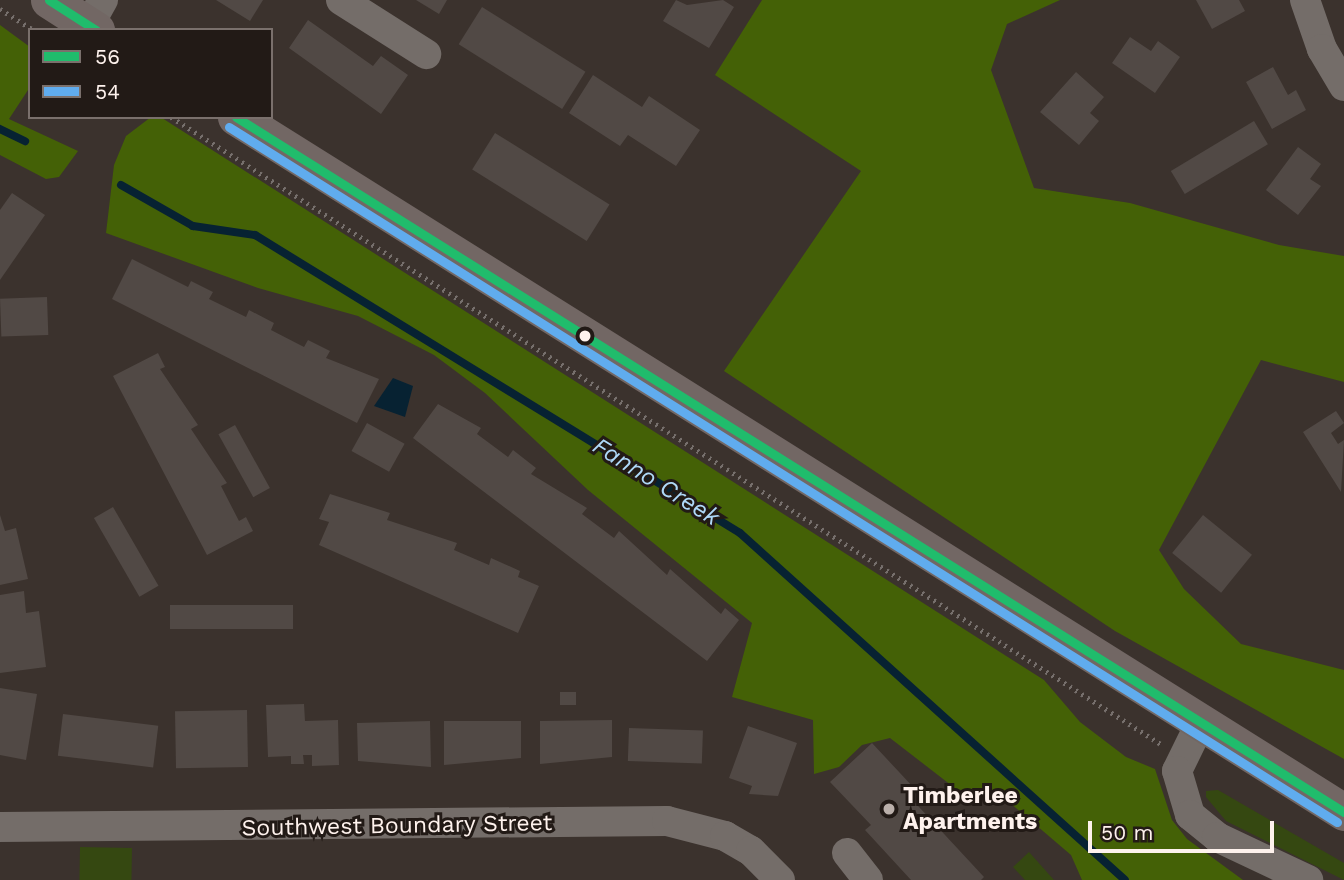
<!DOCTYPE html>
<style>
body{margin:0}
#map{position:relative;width:1344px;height:880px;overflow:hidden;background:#3b322d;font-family:"Work Sans",sans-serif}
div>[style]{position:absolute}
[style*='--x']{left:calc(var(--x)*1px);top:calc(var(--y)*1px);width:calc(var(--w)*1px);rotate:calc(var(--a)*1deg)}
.green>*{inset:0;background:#354811;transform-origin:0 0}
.forest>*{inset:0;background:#446106}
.water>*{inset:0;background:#072232}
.stream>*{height:8px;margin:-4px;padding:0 4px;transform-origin:4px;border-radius:4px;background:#072232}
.building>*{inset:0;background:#514945;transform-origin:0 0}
.path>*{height:4.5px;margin-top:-2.25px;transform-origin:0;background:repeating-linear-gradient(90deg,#766f6c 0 2px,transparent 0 7px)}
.minor>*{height:30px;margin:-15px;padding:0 15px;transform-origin:15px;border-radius:15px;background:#746d69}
.major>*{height:37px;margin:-18.5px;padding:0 18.5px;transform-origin:18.5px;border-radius:18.5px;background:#726764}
.bus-1>*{height:9px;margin:-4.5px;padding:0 4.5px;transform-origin:4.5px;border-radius:4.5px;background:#20bc6c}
.bus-2>*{height:9px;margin:-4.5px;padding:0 4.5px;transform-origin:4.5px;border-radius:4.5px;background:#60acee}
.dots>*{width:19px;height:19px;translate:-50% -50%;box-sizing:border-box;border:4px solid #221a16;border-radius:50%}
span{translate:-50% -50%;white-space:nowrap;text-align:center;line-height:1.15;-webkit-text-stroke:6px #221a16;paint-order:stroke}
.poi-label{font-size:23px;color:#fef2ed;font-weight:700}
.left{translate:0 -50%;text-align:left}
.street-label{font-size:23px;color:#fef2ed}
.water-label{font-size:24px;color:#afd9f8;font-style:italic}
.legend{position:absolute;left:28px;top:28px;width:245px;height:91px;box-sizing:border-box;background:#221a16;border:2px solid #7a706c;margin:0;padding:9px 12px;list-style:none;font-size:21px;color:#fef2ed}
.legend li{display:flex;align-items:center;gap:14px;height:35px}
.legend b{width:35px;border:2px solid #7a706c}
.scale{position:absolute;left:1088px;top:821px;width:186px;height:32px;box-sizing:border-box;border:4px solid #fef2ed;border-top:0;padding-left:9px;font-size:21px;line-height:24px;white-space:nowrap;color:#fef2ed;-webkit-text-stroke:5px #221a16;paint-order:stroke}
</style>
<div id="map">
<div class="green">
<i style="clip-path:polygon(1218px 790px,1344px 863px,1344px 880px,1226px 821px,1206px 797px,1206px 791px)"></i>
<i style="left:80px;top:847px;width:52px;height:33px;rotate:1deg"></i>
<i style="clip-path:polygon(1029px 852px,1054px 880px,1025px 880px,1013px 867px)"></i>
</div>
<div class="forest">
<i style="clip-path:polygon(762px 0,1060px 0,1007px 24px,991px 70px,1034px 188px,1130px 203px,1279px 245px,1344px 256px,1344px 382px,1261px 360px,1159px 550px,1184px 589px,1241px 644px,1344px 670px,1344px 759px,1115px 631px,724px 371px,861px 171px,715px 75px)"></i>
<i style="clip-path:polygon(0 25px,30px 47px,30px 87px,9px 119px,78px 151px,59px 177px,46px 179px,0 155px)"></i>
<i style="clip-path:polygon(151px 117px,162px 118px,1044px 680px,1080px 722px,1126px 757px,1155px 769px,1172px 820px,1187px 839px,1243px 880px,1082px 880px,1071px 855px,1003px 797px,956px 789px,890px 738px,862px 745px,839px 767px,814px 774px,813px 720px,732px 697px,752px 623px,588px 490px,485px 393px,434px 355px,358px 316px,258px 288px,106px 233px,114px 165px,126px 136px)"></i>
</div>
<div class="water">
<i style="clip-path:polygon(393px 378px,413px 386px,405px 417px,374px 406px)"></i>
</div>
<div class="stream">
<i style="--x:0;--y:129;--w:28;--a:26"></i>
<i style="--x:121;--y:185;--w:83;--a:29.7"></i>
<i style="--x:193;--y:226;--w:63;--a:8.3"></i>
<i style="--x:255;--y:235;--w:569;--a:31.57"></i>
<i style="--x:740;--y:533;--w:518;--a:42.03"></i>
</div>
<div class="building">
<i style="clip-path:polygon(216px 0,263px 0,250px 21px)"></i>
<i style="clip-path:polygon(416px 0,447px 0,439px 14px)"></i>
<i style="clip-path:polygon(676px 0,687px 5px,723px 0,734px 7px,709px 48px,663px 21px)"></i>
<i style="clip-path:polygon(1196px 0,1239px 0,1245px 11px,1212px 29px)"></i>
<i style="left:482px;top:7px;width:122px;height:44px;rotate:32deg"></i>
<i style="clip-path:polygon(308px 20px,373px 66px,381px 56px,408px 75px,381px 114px,289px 48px)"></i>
<i style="clip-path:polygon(1130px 37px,1151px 51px,1158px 41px,1180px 57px,1155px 93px,1112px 63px)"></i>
<i style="clip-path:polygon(1273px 67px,1288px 95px,1296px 90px,1306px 110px,1272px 129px,1246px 82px)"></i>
<i style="clip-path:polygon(1076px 72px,1104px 97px,1090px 113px,1099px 121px,1079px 145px,1040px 112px)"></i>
<i style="clip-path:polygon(593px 75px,642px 107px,649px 96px,700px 130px,676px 166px,628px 135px,620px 146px,569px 113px)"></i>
<i style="left:1254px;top:121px;width:27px;height:97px;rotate:59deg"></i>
<i style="left:495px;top:133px;width:135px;height:43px;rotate:32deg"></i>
<i style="clip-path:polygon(1298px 147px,1321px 164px,1310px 179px,1321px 186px,1298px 215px,1266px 190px)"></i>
<i style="clip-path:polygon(12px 193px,45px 215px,0 280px,0 210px)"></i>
<i style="clip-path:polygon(132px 259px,188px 287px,191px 281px,213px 292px,209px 299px,246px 317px,249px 310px,274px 323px,271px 330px,304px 347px,308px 340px,330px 351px,326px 358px,379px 379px,357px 423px,112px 299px)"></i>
<i style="left:47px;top:297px;width:38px;height:47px;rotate:88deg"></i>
<i style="clip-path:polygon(158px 353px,165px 367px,160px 369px,198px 425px,191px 429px,227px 483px,221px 486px,239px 521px,246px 517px,253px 531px,207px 555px,113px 376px)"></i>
<i style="clip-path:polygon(438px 404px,481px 428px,477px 434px,508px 457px,513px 450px,536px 468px,531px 474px,587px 508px,582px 514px,614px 538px,619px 531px,667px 575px,670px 569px,721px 614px,725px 608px,739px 620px,707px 661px,413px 438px)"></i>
<i style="clip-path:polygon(1336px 411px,1344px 423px,1331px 433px,1338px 444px,1344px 440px,1341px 492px,1303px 432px)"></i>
<i style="left:367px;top:423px;width:43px;height:32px;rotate:29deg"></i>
<i style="left:235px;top:425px;width:72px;height:19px;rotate:61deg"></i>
<i style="clip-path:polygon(330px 494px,390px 513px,387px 520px,457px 543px,454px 550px,489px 565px,491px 558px,520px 571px,518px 577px,539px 586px,518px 633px,319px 545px,329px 522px,319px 519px)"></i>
<i style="left:113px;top:507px;width:91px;height:22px;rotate:60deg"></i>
<i style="clip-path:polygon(0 515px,5px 531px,16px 528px,28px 579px,0 585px)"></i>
<i style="left:1203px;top:515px;width:63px;height:49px;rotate:39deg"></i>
<i style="clip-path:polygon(24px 591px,26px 613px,39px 611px,46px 667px,0 673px,0 595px)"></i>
<i style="left:293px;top:605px;width:24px;height:123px;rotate:90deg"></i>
<i style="clip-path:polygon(0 688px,37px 694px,26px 760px,0 755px)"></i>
<i style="left:560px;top:692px;width:16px;height:13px"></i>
<i style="clip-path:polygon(304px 704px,305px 721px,338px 720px,339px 765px,312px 766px,312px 755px,303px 755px,304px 764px,291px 764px,291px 756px,268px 757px,266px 705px)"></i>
<i style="left:247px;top:710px;width:57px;height:72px;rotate:89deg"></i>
<i style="left:63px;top:714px;width:96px;height:42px;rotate:7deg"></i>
<i style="clip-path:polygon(612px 720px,612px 757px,540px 764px,540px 721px)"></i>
<i style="clip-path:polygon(430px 721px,431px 767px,358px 761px,357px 723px)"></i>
<i style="clip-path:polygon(444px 721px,521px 721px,521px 758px,444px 765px)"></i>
<i style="clip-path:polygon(748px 726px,797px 743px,778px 796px,749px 794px,752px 786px,729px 778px)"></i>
<i style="left:629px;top:728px;width:74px;height:33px;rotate:2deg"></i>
<i style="clip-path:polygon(872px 743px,914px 788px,907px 794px,984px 877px,981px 880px,911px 880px,865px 830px,871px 825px,830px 782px)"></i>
</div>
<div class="path">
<i style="--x:0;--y:9;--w:39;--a:32"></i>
<i style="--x:171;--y:117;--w:1172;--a:32.35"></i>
</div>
<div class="minor">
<i style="--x:341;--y:0;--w:101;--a:32.4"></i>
<i style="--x:1305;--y:0;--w:52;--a:70.9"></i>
<i style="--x:1322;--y:49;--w:43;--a:59.3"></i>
<i style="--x:89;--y:25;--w:29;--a:-61"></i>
<i style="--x:1199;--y:726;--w:50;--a:116.1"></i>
<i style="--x:1177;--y:771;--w:46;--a:73.5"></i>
<i style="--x:1190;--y:815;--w:35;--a:39"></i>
<i style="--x:1217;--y:837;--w:101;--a:25.3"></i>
<i style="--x:0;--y:827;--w:667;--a:-0.52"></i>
<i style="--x:667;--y:821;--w:60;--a:14.5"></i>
<i style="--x:725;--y:836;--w:30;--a:30"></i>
<i style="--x:751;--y:851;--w:41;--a:45"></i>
<i style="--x:847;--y:853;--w:34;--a:52"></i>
</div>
<div class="major">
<i style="--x:49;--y:0;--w:56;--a:32.6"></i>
<i style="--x:236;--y:117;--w:1308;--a:32.1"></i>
</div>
<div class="bus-1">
<i style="--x:49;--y:0;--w:56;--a:32.6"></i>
<i style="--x:236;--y:117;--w:1308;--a:32.1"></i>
</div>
<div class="bus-2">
<i style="--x:229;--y:127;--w:1308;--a:32.1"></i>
</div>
<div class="dots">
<i style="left:585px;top:336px;background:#fef2ed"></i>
<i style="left:889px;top:809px;background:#baafaa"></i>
</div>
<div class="poi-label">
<span class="left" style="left:903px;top:809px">Timberlee<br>Apartments</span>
</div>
<div class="street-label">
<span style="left:397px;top:826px;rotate:-1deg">Southwest Boundary Street</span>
</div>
<div class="water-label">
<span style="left:656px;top:482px;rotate:32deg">Fanno Creek</span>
</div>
<ul class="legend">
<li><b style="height:9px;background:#20bc6c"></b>56</li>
<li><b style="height:9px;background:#60acee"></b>54</li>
</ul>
<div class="scale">50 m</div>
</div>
